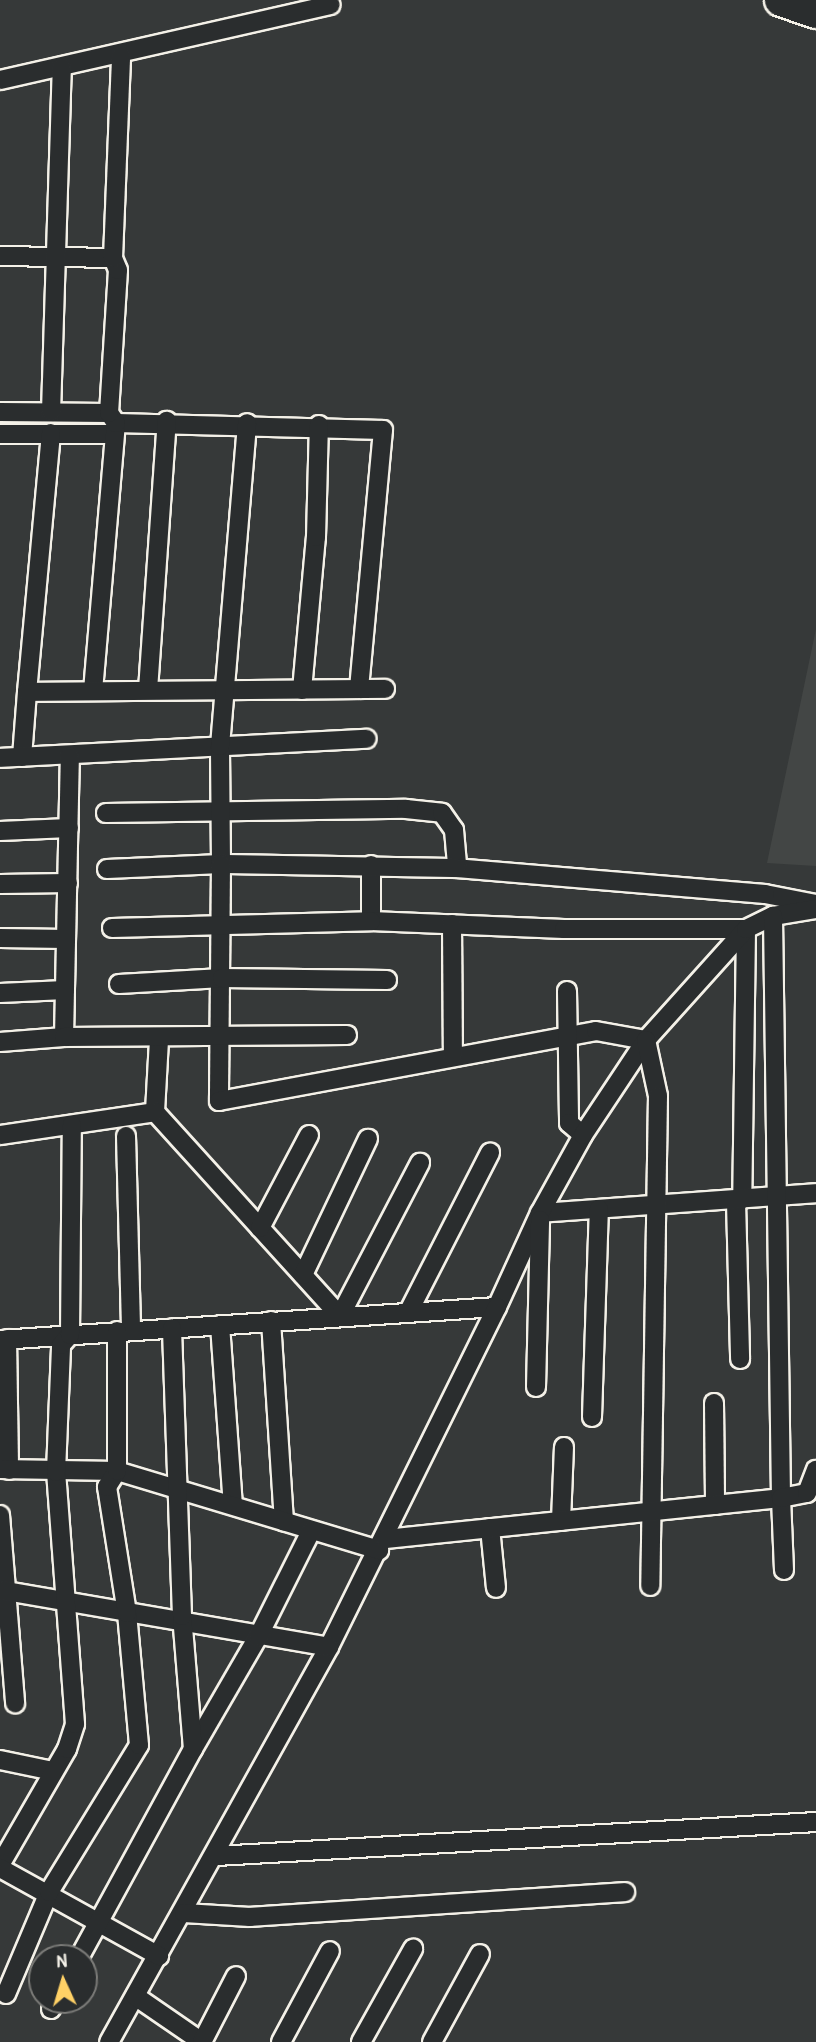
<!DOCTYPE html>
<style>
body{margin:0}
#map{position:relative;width:816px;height:2042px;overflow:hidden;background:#363939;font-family:"Patrick Hand",sans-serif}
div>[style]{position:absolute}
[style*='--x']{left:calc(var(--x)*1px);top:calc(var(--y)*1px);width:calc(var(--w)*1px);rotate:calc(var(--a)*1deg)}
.built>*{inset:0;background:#434645}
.roads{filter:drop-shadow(2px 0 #f4f1e8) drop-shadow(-2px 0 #f4f1e8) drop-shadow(0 2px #f4f1e8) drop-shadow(0 -2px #f4f1e8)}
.street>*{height:18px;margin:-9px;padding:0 9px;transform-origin:9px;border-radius:9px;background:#2a2d2e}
.highway>*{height:32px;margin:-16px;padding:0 16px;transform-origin:16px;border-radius:16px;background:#2a2d2e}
span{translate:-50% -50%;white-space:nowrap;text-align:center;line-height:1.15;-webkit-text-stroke:5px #2a2d2e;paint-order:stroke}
.north{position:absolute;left:28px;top:1944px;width:70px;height:70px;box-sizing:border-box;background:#2a2d2e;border:2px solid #7b7b78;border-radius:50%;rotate:356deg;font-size:19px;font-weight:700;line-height:28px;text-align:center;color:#f4f1e8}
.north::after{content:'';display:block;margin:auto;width:24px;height:32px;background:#ffd166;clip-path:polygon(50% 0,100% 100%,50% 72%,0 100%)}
</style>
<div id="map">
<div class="built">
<i style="clip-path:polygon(816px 629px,816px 866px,767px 863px)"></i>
</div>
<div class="roads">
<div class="street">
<i style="--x:0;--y:80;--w:339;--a:-12.8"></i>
<i style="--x:0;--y:256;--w:113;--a:1"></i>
<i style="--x:0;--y:412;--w:109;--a:0.5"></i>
<i style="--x:51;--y:412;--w:345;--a:-88.2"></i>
<i style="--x:116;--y:423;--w:267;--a:1.5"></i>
<i style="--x:383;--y:430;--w:260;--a:95.3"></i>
<i style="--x:0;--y:434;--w:112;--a:0"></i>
<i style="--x:148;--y:690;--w:270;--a:-86"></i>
<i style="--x:302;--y:690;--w:154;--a:-84.8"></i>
<i style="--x:316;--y:537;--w:112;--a:-88.5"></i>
<i style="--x:93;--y:691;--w:269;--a:-85.1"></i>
<i style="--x:116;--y:423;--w:12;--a:-125"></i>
<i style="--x:109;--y:413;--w:143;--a:-86.4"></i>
<i style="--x:118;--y:270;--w:13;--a:-113"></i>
<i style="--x:113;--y:258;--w:203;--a:-87.7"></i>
<i style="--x:27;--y:692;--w:260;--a:-84.7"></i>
<i style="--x:22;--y:757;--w:65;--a:-85.6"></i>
<i style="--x:27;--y:692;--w:358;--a:-0.5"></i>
<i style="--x:0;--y:758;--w:367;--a:-3"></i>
<i style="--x:106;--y:813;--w:300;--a:-0.8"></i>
<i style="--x:406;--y:809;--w:36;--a:6"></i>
<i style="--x:442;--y:813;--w:21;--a:55"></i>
<i style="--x:454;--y:830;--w:38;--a:85"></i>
<i style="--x:0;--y:831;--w:69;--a:-2.5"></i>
<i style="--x:371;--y:865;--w:56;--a:90"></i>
<i style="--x:371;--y:921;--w:193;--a:2.4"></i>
<i style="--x:564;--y:929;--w:182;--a:0"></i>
<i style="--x:746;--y:929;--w:270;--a:90.8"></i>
<i style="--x:107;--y:869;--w:114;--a:-2.5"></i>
<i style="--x:221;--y:864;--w:118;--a:-90.5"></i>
<i style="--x:220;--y:746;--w:324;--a:-85.2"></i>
<i style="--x:0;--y:884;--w:68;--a:-0.8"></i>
<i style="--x:816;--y:904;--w:52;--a:-168.9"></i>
<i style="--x:765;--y:894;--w:309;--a:-175.2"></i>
<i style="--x:457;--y:868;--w:236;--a:-179"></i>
<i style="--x:221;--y:864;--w:237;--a:90.5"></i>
<i style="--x:219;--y:1101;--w:383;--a:-10.5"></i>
<i style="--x:596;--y:1031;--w:51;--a:10.2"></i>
<i style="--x:646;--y:1040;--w:149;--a:-48"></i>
<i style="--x:746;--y:929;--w:30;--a:-26"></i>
<i style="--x:773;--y:916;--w:44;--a:-9.2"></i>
<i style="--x:452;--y:924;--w:132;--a:89.6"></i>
<i style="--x:112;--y:928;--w:259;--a:-1.5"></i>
<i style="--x:0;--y:938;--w:66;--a:0.9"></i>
<i style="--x:119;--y:984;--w:103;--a:-3.3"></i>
<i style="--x:222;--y:978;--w:165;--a:0.7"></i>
<i style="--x:567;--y:991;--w:132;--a:89.1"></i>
<i style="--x:569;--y:1123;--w:18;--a:41"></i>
<i style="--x:0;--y:993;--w:65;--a:-2.6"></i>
<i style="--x:64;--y:1037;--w:281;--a:-88.8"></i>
<i style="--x:159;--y:1040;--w:72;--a:93.2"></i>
<i style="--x:155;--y:1112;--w:275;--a:47.8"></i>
<i style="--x:340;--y:1316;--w:173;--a:-62.4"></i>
<i style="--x:0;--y:1042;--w:64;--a:-4.5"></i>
<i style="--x:64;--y:1037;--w:283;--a:-0.4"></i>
<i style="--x:0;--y:1135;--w:157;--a:-8.4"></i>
<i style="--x:126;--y:1136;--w:194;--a:88.5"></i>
<i style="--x:736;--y:1202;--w:157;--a:88.5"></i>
<i style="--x:540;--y:1213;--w:277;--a:-4.1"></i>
<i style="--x:260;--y:1228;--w:105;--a:-62.2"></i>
<i style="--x:303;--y:1275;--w:151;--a:-64.5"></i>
<i style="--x:497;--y:1307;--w:103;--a:-65.4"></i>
<i style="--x:540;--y:1213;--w:89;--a:-61.1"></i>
<i style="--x:583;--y:1135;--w:114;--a:-56.4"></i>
<i style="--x:646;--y:1040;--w:57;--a:77.9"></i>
<i style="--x:658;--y:1096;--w:490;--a:90.9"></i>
<i style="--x:409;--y:1311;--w:178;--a:-62.9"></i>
<i style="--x:271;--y:1321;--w:201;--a:86.3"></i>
<i style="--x:220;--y:1325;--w:180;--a:85.9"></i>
<i style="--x:7;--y:1339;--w:131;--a:89.1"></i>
<i style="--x:0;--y:1340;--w:498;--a:-3.8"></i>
<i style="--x:497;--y:1307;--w:379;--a:116.3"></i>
<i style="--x:329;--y:1647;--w:452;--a:119.1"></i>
<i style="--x:536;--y:1387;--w:167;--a:-88.6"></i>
<i style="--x:714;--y:1403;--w:102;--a:89.4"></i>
<i style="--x:592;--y:1417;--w:208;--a:-88.1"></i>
<i style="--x:0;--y:1469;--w:117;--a:1"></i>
<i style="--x:117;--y:1471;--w:274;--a:16.8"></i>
<i style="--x:0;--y:1515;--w:189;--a:85.4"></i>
<i style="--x:561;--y:1521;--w:74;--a:-87.7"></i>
<i style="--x:490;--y:1528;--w:60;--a:84.3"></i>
<i style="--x:385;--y:1539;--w:398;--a:-5.9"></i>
<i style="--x:781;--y:1498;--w:582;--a:-90.79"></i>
<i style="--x:784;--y:1570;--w:72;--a:-92.4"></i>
<i style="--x:781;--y:1498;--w:26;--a:-11"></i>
<i style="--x:807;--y:1493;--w:25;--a:-69"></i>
<i style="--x:0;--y:1590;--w:334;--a:9.8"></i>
<i style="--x:193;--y:1749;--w:129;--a:-59.9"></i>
<i style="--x:258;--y:1637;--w:119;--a:-63.4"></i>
<i style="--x:0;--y:1760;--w:54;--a:11.7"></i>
<i style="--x:216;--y:1856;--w:601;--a:-3.24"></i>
<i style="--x:0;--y:1865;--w:134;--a:-60"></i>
<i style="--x:67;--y:1749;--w:26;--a:-72"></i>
<i style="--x:75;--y:1724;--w:253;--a:-94.3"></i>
<i style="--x:56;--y:1472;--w:127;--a:-87.7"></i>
<i style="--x:61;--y:1345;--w:13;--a:-48"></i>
<i style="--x:70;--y:1335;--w:210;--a:-89.5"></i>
<i style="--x:0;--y:1868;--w:182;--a:29"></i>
<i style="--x:184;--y:1913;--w:66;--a:3.5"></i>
<i style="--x:250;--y:1917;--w:376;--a:-3.8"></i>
<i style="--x:79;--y:1958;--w:238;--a:-61.4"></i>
<i style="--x:193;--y:1749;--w:133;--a:-94.7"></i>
<i style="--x:182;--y:1616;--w:288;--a:-92"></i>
<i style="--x:6;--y:1994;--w:111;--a:-67.1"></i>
<i style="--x:49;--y:1892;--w:172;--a:-58.5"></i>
<i style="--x:139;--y:1745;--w:133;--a:-95.2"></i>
<i style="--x:127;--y:1613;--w:128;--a:-99"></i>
<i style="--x:107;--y:1487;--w:19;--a:-58"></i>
<i style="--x:117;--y:1471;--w:140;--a:-90"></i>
<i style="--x:135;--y:1996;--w:81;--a:34.5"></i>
<i style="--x:51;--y:2009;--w:10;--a:-61"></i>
<i style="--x:202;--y:2042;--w:74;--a:-62.7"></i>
<i style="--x:281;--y:2042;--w:103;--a:-61.7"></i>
<i style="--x:361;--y:2042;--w:107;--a:-60.8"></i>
<i style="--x:432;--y:2042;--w:100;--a:-61.4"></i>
</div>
<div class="highway">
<i style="--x:781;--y:0;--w:37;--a:19"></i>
</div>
</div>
<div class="north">N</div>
</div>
